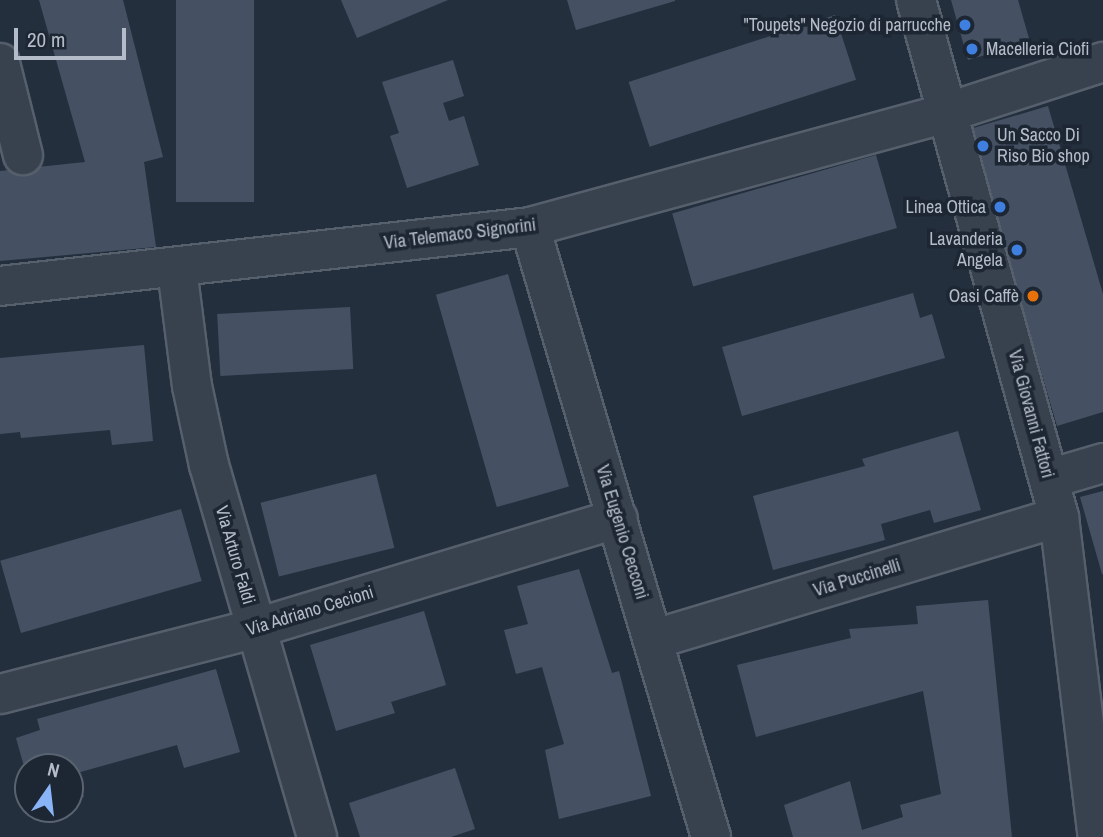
<!DOCTYPE html>
<meta charset="utf-8">
<style>
body{margin:0}
#map{position:relative;width:1103px;height:837px;overflow:hidden;background:#242f3e;font-family:"Archivo Narrow",sans-serif}
div>[style]{position:absolute}
[style*='--x']{left:calc(var(--x)*1px);top:calc(var(--y)*1px);width:calc(var(--w)*1px);rotate:calc(var(--a)*1deg)}
.building>*{inset:0;background:#455162;transform-origin:0 0}
.roads{filter:drop-shadow(2px 0 #565f6c) drop-shadow(-2px 0 #565f6c) drop-shadow(0 2px #565f6c) drop-shadow(0 -2px #565f6c)}
.minor>*{height:38px;margin:-19px;padding:0 19px;transform-origin:19px;border-radius:19px;background:#38414e}
.dots>*{width:19px;height:19px;translate:-50% -50%;box-sizing:border-box;border:4px solid #1d2633;border-radius:50%}
span{translate:-50% -50%;white-space:nowrap;text-align:center;line-height:1.15;-webkit-text-stroke:7px #1d2633;paint-order:stroke}
.poi-label{font-size:18px;color:#b4bcc9}
.right{translate:-100% -50%;text-align:right}
.left{translate:0 -50%;text-align:left}
.street-label{font-size:18px;color:#b4bcc9}
.north{position:absolute;left:14px;top:753px;width:70px;height:70px;box-sizing:border-box;background:#1d2633;border:2px solid #59626f;border-radius:50%;rotate:14deg;font-size:19px;font-weight:700;line-height:28px;text-align:center;color:#b4bcc9}
.north::after{content:'';display:block;margin:auto;width:24px;height:32px;background:#8ab4f8;clip-path:polygon(50% 0,100% 100%,50% 72%,0 100%)}
.scale{position:absolute;left:14px;top:28px;width:112px;height:32px;box-sizing:border-box;border:4px solid #b4bcc9;border-top:0;padding-left:9px;font-size:21px;line-height:24px;white-space:nowrap;color:#b4bcc9;-webkit-text-stroke:5px #1d2633;paint-order:stroke}
</style>
<div id="map">
<div class="building">
<i style="clip-path:polygon(39px 0,123px 0,163px 157px,144px 162px,156px 247px,0 261px,0 171px,85px 162px)"></i>
<i style="left:176px;top:0;width:78px;height:202px"></i>
<i style="clip-path:polygon(341px 0,448px 0,357px 38px)"></i>
<i style="clip-path:polygon(567px 0,675px 0,675px 1px,576px 30px)"></i>
<i style="clip-path:polygon(951px 0,1018px 0,1030px 42px,968px 60px)"></i>
<i style="left:835px;top:15px;width:68px;height:217px;rotate:72deg"></i>
<i style="clip-path:polygon(453px 60px,464px 96px,443px 103px,449px 121px,464px 116px,479px 165px,407px 188px,390px 136px,399px 133px,382px 82px)"></i>
<i style="clip-path:polygon(1048px 106px,1103px 294px,1103px 412px,1057px 426px,970px 129px)"></i>
<i style="left:876px;top:155px;width:76px;height:212px;rotate:74deg"></i>
<i style="left:508px;top:274px;width:221px;height:75px;rotate:74deg"></i>
<i style="clip-path:polygon(913px 293px,920px 318px,932px 314px,945px 358px,742px 416px,722px 347px)"></i>
<i style="left:350px;top:307px;width:62px;height:133px;rotate:87deg"></i>
<i style="clip-path:polygon(144px 345px,153px 441px,112px 445px,110px 430px,21px 438px,20px 432px,0 434px,0 358px)"></i>
<i style="clip-path:polygon(958px 431px,981px 510px,934px 523px,930px 510px,881px 524px,885px 540px,773px 570px,753px 496px,865px 466px,862px 459px)"></i>
<i style="left:376px;top:474px;width:76px;height:119px;rotate:76deg"></i>
<i style="clip-path:polygon(1103px 491px,1103px 574px,1102px 574px,1080px 497px)"></i>
<i style="left:181px;top:509px;width:75px;height:188px;rotate:74deg"></i>
<i style="clip-path:polygon(579px 569px,612px 673px,619px 671px,651px 796px,559px 819px,545px 750px,564px 744px,542px 667px,516px 674px,504px 630px,528px 624px,517px 586px)"></i>
<i style="clip-path:polygon(988px 600px,1012px 837px,793px 837px,784px 805px,850px 781px,862px 830px,903px 817px,900px 805px,941px 794px,923px 691px,756px 737px,737px 665px,851px 638px,849px 629px,918px 624px,916px 606px)"></i>
<i style="clip-path:polygon(424px 611px,446px 685px,391px 702px,395px 713px,336px 731px,310px 645px)"></i>
<i style="clip-path:polygon(216px 669px,240px 752px,184px 768px,177px 745px,77px 773px,84px 797px,70px 801px,70px 767px,28px 767px,27px 777px,16px 738px,40px 730px,37px 719px)"></i>
<i style="clip-path:polygon(455px 768px,475px 829px,451px 837px,360px 837px,349px 803px)"></i>
</div>
<div class="roads">
<div class="minor">
<i style="--x:916;--y:0;--w:536;--a:74.54"></i>
<i style="--x:1059;--y:517;--w:322;--a:83.1"></i>
<i style="--x:0;--y:63;--w:95;--a:76"></i>
<i style="--x:530;--y:227;--w:636;--a:73.47"></i>
<i style="--x:177;--y:269;--w:118;--a:82.7"></i>
<i style="--x:192;--y:386;--w:81;--a:77.9"></i>
<i style="--x:209;--y:465;--w:387;--a:73.8"></i>
<i style="--x:0;--y:286;--w:533;--a:-6.35"></i>
<i style="--x:530;--y:227;--w:434;--a:-15.3"></i>
<i style="--x:949;--y:112;--w:162;--a:-18"></i>
<i style="--x:1049;--y:479;--w:56;--a:-16.5"></i>
<i style="--x:655;--y:639;--w:422;--a:-16.8"></i>
<i style="--x:0;--y:694;--w:265;--a:-14.4"></i>
<i style="--x:257;--y:628;--w:377;--a:-16.9"></i>
</div>
</div>
<div class="dots">
<i style="left:965px;top:25px;background:#3f7fe0"></i>
<i style="left:972px;top:49px;background:#3f7fe0"></i>
<i style="left:983px;top:146px;background:#3f7fe0"></i>
<i style="left:1000px;top:207px;background:#3f7fe0"></i>
<i style="left:1017px;top:250px;background:#3f7fe0"></i>
<i style="left:1033px;top:296px;background:#e8710a"></i>
</div>
<div class="poi-label">
<span class="right" style="left:951px;top:25px">"Toupets" Negozio di parrucche</span>
<span class="left" style="left:986px;top:49px">Macelleria Ciofi</span>
<span class="left" style="left:997px;top:146px">Un Sacco Di<br>Riso Bio shop</span>
<span class="right" style="left:986px;top:207px">Linea Ottica</span>
<span class="right" style="left:1003px;top:250px">Lavanderia<br>Angela</span>
<span class="right" style="left:1019px;top:296px">Oasi Caffè</span>
</div>
<div class="street-label">
<span style="left:460px;top:234px;rotate:-7deg">Via Telemaco Signorini</span>
<span style="left:1031px;top:414px;rotate:75deg">Via Giovanni Fattori</span>
<span style="left:622px;top:532px;rotate:73deg">Via Eugenio Cecconi</span>
<span style="left:235px;top:555px;rotate:74deg">Via Arturo Faldi</span>
<span style="left:857px;top:578px;rotate:-17deg">Via Puccinelli</span>
<span style="left:310px;top:611px;rotate:-17deg">Via Adriano Cecioni</span>
</div>
<div class="north">N</div>
<div class="scale">20 m</div>
</div>
